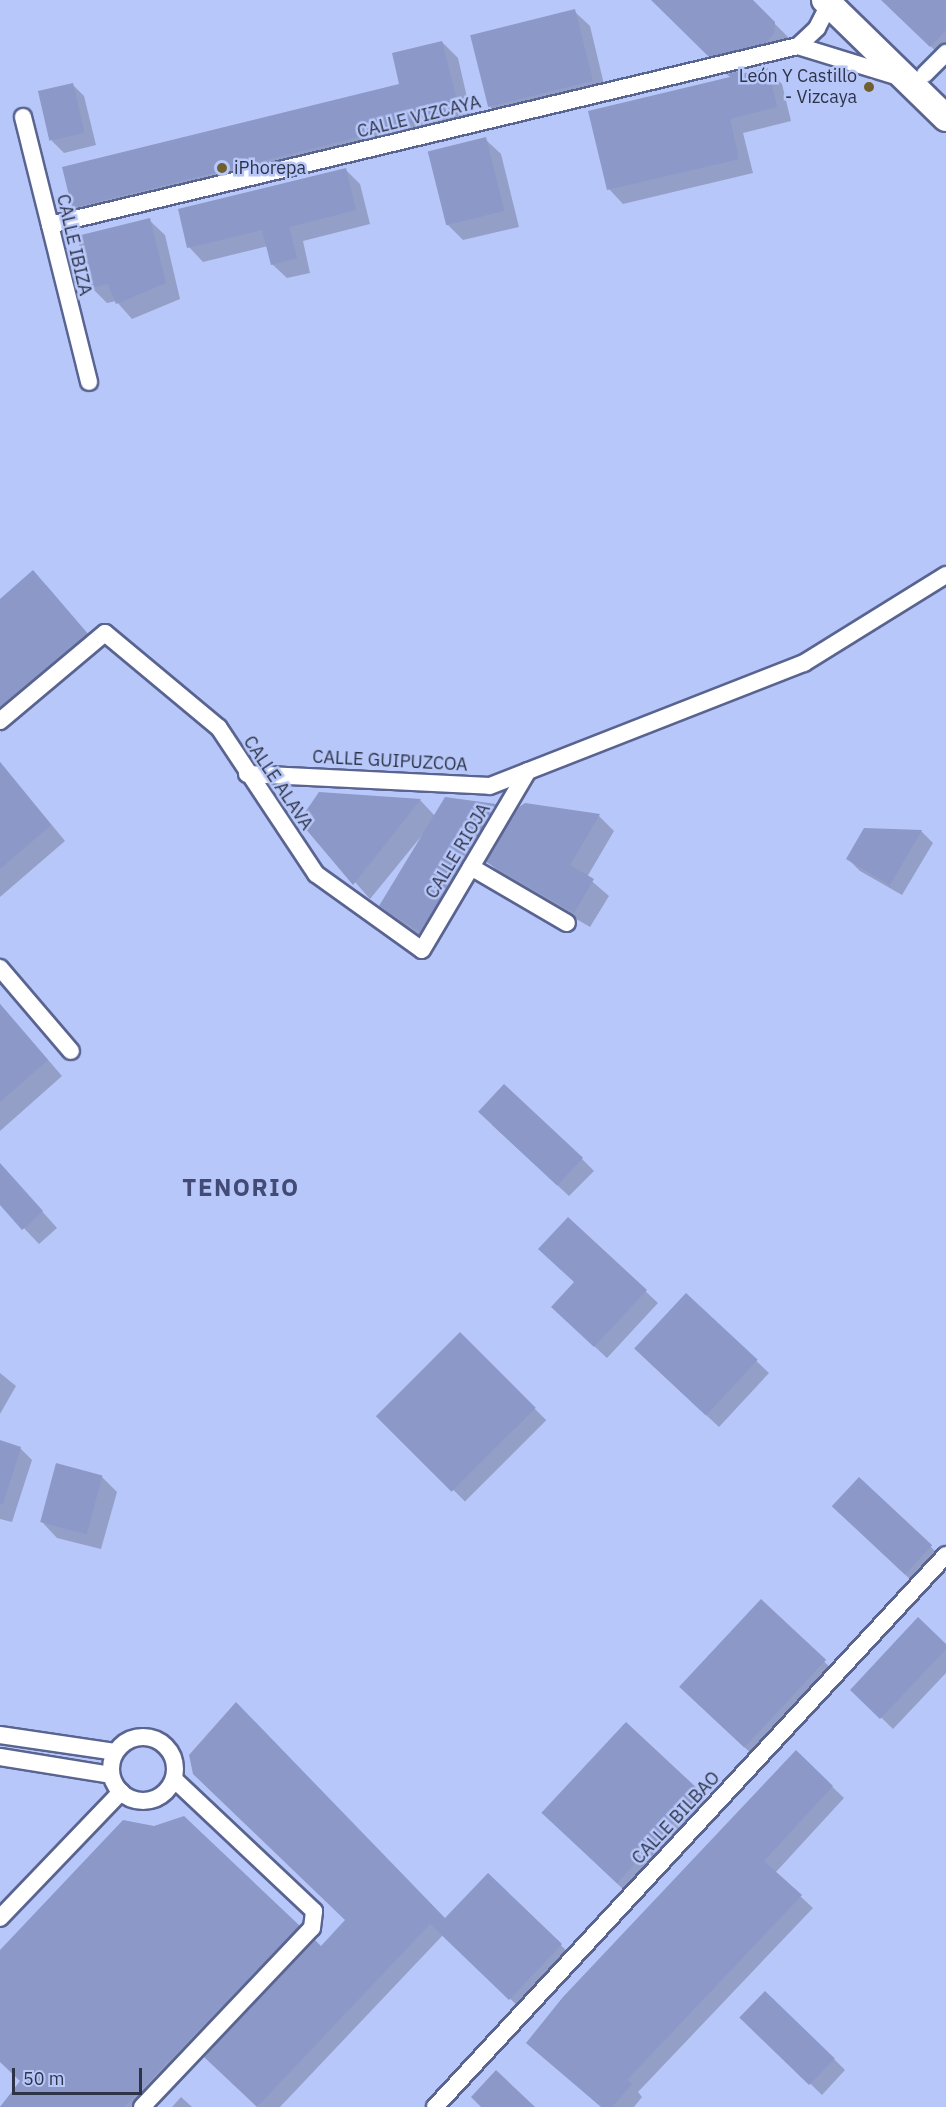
<!DOCTYPE html>
<meta charset="utf-8">
<style>
body{margin:0}
#map{position:relative;width:946px;height:2107px;overflow:hidden;background:#b8c7f9;font-family:"IBM Plex Sans",sans-serif}
div>[style]{position:absolute}
[style*='--x']{left:calc(var(--x)*1px);top:calc(var(--y)*1px);width:calc(var(--w)*1px);rotate:calc(var(--a)*1deg)}
.shadow>*{inset:0;background:#0003;transform-origin:0 0}
.building>*{inset:0;background:#8b98c8;transform-origin:0 0}
.roads{filter:drop-shadow(2px 0 #596491) drop-shadow(-2px 0 #596491) drop-shadow(0 2px #596491) drop-shadow(0 -2px #596491)}
.minor>*{height:16px;margin:-8px;padding:0 8px;transform-origin:8px;border-radius:8px;background:#fff}
.minor>.ring{margin:-8px;padding:0;box-sizing:content-box;background:none;border:16px solid #fff;border-radius:50%}
.primary>*{height:26px;margin:-13px;padding:0 13px;transform-origin:13px;border-radius:13px;background:#fff}
.dots>*{width:16px;height:16px;translate:-50% -50%;box-sizing:border-box;border:3px solid #b8c7f9;border-radius:50%}
span{translate:-50% -50%;white-space:nowrap;text-align:center;line-height:1.15;-webkit-text-stroke:5px #b8c7f9;paint-order:stroke}
.poi-label{font-size:18px;color:#2e3448}
.right{translate:-100% -50%;text-align:right}
.left{translate:0 -50%;text-align:left}
.street-label{font-size:18px;color:#2e3448}
.district-label{font-size:24px;color:#414b76;font-weight:700;letter-spacing:1.5px}
.scale{position:absolute;left:12px;top:2068px;width:130px;height:27px;box-sizing:border-box;border:3px solid #2e3448;border-top:0;padding-left:8px;font-size:18px;line-height:21px;white-space:nowrap;color:#2e3448;-webkit-text-stroke:4px #b8c7f9;paint-order:stroke}
</style>
<div id="map">
<div class="shadow">
<i style="clip-path:polygon(653px 0,751px 0,790px 39px,789px 49px,726px 71px)"></i>
<i style="clip-path:polygon(882px 0,946px 0,946px 61px)"></i>
<i style="clip-path:polygon(574px 11px,590px 26px,607px 97px,505px 123px,490px 107px)"></i>
<i style="clip-path:polygon(442px 42px,458px 58px,474px 128px,89px 223px,73px 207px,401px 85px)"></i>
<i style="clip-path:polygon(767px 70px,782px 84px,791px 121px,743px 133px,753px 173px,623px 204px,609px 189px,733px 78px,730px 75px)"></i>
<i style="clip-path:polygon(72px 84px,84px 96px,96px 145px,64px 153px,52px 141px)"></i>
<i style="clip-path:polygon(485px 139px,501px 154px,519px 227px,463px 240px,448px 225px)"></i>
<i style="clip-path:polygon(345px 169px,360px 184px,370px 224px,303px 241px,310px 273px,287px 278px,272px 264px,268px 246px,203px 262px,189px 247px)"></i>
<i style="clip-path:polygon(149px 220px,165px 235px,180px 299px,132px 319px,116px 301px,107px 303px,91px 287px)"></i>
<i style="clip-path:polygon(46px 585px,99px 647px,1px 733px,0 601px)"></i>
<i style="clip-path:polygon(0 762px,65px 841px,0 897px)"></i>
<i style="clip-path:polygon(445px 799px,496px 805px,512px 821px,599px 816px,614px 831px,587px 877px,609px 896px,590px 927px,504px 877px,487px 861px,436px 947px,397px 922px,381px 906px,428px 828px,370px 899px,301px 821px,420px 800px,435px 816px)"></i>
<i style="clip-path:polygon(864px 830px,921px 831px,933px 843px,902px 895px,860px 871px,848px 859px)"></i>
<i style="clip-path:polygon(0 1004px,62px 1076px,0 1131px)"></i>
<i style="clip-path:polygon(491px 1124px,582px 1159px,594px 1171px,569px 1196px)"></i>
<i style="clip-path:polygon(0 1164px,57px 1228px,39px 1244px,0 1203px)"></i>
<i style="clip-path:polygon(568px 1219px,658px 1303px,607px 1358px,564px 1318px,575px 1283px)"></i>
<i style="clip-path:polygon(686px 1295px,769px 1373px,719px 1427px,648px 1361px)"></i>
<i style="left:460px;top:1334px;width:122px;height:115px;rotate:45deg"></i>
<i style="clip-path:polygon(0 1373px,16px 1386px,0 1414px)"></i>
<i style="clip-path:polygon(0 1442px,21px 1449px,32px 1460px,12px 1522px,0 1519px)"></i>
<i style="clip-path:polygon(101px 1476px,117px 1492px,101px 1549px,57px 1538px,42px 1522px)"></i>
<i style="clip-path:polygon(845px 1517px,931px 1547px,942px 1559px,917px 1586px)"></i>
<i style="clip-path:polygon(761px 1601px,836px 1673px,756px 1758px,692px 1698px)"></i>
<i style="clip-path:polygon(946px 1646px,946px 1673px,893px 1729px,852px 1689px)"></i>
<i style="clip-path:polygon(627px 1725px,711px 1806px,628px 1894px,555px 1824px)"></i>
<i style="clip-path:polygon(796px 1752px,844px 1798px,775px 1873px,813px 1908px,638px 2092px,642px 2097px,634px 2107px,602px 2107px)"></i>
<i style="clip-path:polygon(488px 1875px,573px 1957px,522px 2010px,443px 1935px,280px 2107px,258px 2107px,206px 2057px,321px 1948px,445px 1920px)"></i>
<i style="clip-path:polygon(299px 1927px,310px 1938px,147px 2107px,0 2107px,22px 2081px,0 2060px,0 1952px)"></i>
<i style="clip-path:polygon(754px 2029px,834px 2059px,845px 2070px,822px 2095px)"></i>
<i style="clip-path:polygon(181px 2097px,192px 2107px,172px 2107px)"></i>
</div>
<div class="building">
<i style="clip-path:polygon(651px 0,753px 0,775px 22px,774px 33px,766px 43px,709px 57px)"></i>
<i style="clip-path:polygon(881px 0,946px 0,946px 30px,930px 47px)"></i>
<i style="left:575px;top:9px;width:74px;height:108px;rotate:76deg"></i>
<i style="clip-path:polygon(442px 41px,460px 112px,72px 208px,62px 167px,399px 84px,392px 53px)"></i>
<i style="clip-path:polygon(768px 68px,777px 107px,730px 119px,739px 159px,607px 190px,588px 111px,730px 77px,727px 74px,742px 70px,737px 76px)"></i>
<i style="left:73px;top:83px;width:51px;height:36px;rotate:77deg"></i>
<i style="left:486px;top:137px;width:76px;height:60px;rotate:76deg"></i>
<i style="clip-path:polygon(346px 168px,356px 210px,289px 227px,297px 258px,271px 265px,262px 230px,187px 248px,178px 209px)"></i>
<i style="clip-path:polygon(150px 218px,166px 283px,116px 304px,108px 284px,90px 288px,77px 236px)"></i>
<i style="clip-path:polygon(33px 570px,88px 634px,0 707px,0 599px)"></i>
<i style="clip-path:polygon(0 762px,51px 825px,0 869px)"></i>
<i style="clip-path:polygon(319px 792px,421px 799px,353px 885px,299px 821px)"></i>
<i style="clip-path:polygon(445px 797px,496px 804px,420px 932px,379px 906px)"></i>
<i style="clip-path:polygon(525px 803px,600px 814px,570px 865px,594px 879px,574px 913px,486px 862px,519px 807px)"></i>
<i style="clip-path:polygon(864px 828px,922px 830px,890px 885px,846px 859px)"></i>
<i style="clip-path:polygon(0 1004px,48px 1060px,0 1102px)"></i>
<i style="left:504px;top:1084px;width:108px;height:38px;rotate:43deg"></i>
<i style="clip-path:polygon(0 1163px,43px 1211px,22px 1230px,0 1205px)"></i>
<i style="clip-path:polygon(568px 1217px,647px 1290px,594px 1347px,551px 1307px,574px 1282px,538px 1249px)"></i>
<i style="left:686px;top:1293px;width:98px;height:76px;rotate:43deg"></i>
<i style="left:460px;top:1332px;width:107px;height:119px;rotate:45deg"></i>
<i style="clip-path:polygon(0 1440px,21px 1447px,3px 1504px,0 1504px)"></i>
<i style="left:56px;top:1463px;width:48px;height:61px;rotate:15deg"></i>
<i style="left:859px;top:1477px;width:100px;height:40px;rotate:43deg"></i>
<i style="left:761px;top:1599px;width:89px;height:120px;rotate:43deg"></i>
<i style="clip-path:polygon(918px 1617px,946px 1644px,946px 1649px,880px 1719px,850px 1690px)"></i>
<i style="clip-path:polygon(236px 1702px,445px 1918px,488px 1873px,562px 1944px,509px 2000px,430px 1924px,257px 2107px,204px 2057px,315px 1940px,321px 1946px,345px 1920px,193px 1774px,189px 1755px)"></i>
<i style="left:626px;top:1722px;width:103px;height:124px;rotate:43deg"></i>
<i style="clip-path:polygon(796px 1750px,833px 1786px,764px 1861px,802px 1895px,627px 2080px,632px 2084px,612px 2107px,601px 2107px,526px 2043px,563px 1997px)"></i>
<i style="clip-path:polygon(184px 1816px,300px 1926px,124px 2107px,0 2107px,20px 2081px,0 2062px,0 1950px,123px 1820px,154px 1826px)"></i>
<i style="left:765px;top:1991px;width:97px;height:37px;rotate:44deg"></i>
<i style="clip-path:polygon(496px 2070px,535px 2107px,481px 2107px,471px 2097px)"></i>
</div>
<div class="roads">
<div class="minor">
<i style="--x:798;--y:46;--w:26;--a:-43"></i>
<i style="--x:817;--y:28;--w:27;--a:-63"></i>
<i style="--x:925;--y:74;--w:30;--a:-45"></i>
<i style="--x:23;--y:117;--w:273;--a:76"></i>
<i style="--x:50;--y:225;--w:769;--a:-13.46"></i>
<i style="--x:798;--y:46;--w:106;--a:17.1"></i>
<i style="--x:0;--y:721;--w:137;--a:-40"></i>
<i style="--x:105;--y:633;--w:148;--a:39.8"></i>
<i style="--x:219;--y:728;--w:175;--a:56.4"></i>
<i style="--x:316;--y:874;--w:130;--a:35.6"></i>
<i style="--x:422;--y:950;--w:208;--a:-59.4"></i>
<i style="--x:247;--y:774;--w:243;--a:2.8"></i>
<i style="--x:490;--y:786;--w:337;--a:-21.4"></i>
<i style="--x:804;--y:663;--w:167;--a:-31.8"></i>
<i style="--x:471;--y:867;--w:111;--a:30.3"></i>
<i style="--x:0;--y:968;--w:109;--a:49.5"></i>
<i style="--x:0;--y:1735;--w:116;--a:8.4"></i>
<i class="ring" style="left:111px;top:1737px;width:48px;height:48px"></i>
<i style="--x:0;--y:1757;--w:112;--a:9.2"></i>
<i style="--x:0;--y:1918;--w:175;--a:-46.2"></i>
<i style="--x:142;--y:2107;--w:247;--a:-46.5"></i>
<i style="--x:312;--y:1928;--w:17;--a:-83"></i>
<i style="--x:314;--y:1911;--w:192;--a:-136.7"></i>
<i style="--x:435;--y:2107;--w:752;--a:-47.21"></i>
</div>
<div class="primary">
<i style="--x:825;--y:0;--w:169;--a:44.3"></i>
</div>
</div>
<div class="dots">
<i style="left:869px;top:87px;background:#6f602d"></i>
<i style="left:222px;top:168px;background:#6f602d"></i>
</div>
<div class="poi-label">
<span class="right" style="left:857px;top:87px">León Y Castillo<br>- Vizcaya</span>
<span class="left" style="left:234px;top:168px">iPhorepa</span>
</div>
<div class="street-label">
<span style="left:419px;top:117px;rotate:-14deg">CALLE VIZCAYA</span>
<span style="left:74px;top:245px;rotate:77deg">CALLE IBIZA</span>
<span style="left:390px;top:761px;rotate:3deg">CALLE GUIPUZCOA</span>
<span style="left:278px;top:783px;rotate:56deg">CALLE ALAVA</span>
<span style="left:458px;top:851px;rotate:-59deg">CALLE RIOJA</span>
<span style="left:676px;top:1818px;rotate:-47deg">CALLE BILBAO</span>
</div>
<div class="district-label">
<span style="left:241px;top:1188px">TENORIO</span>
</div>
<div class="scale">50 m</div>
</div>
